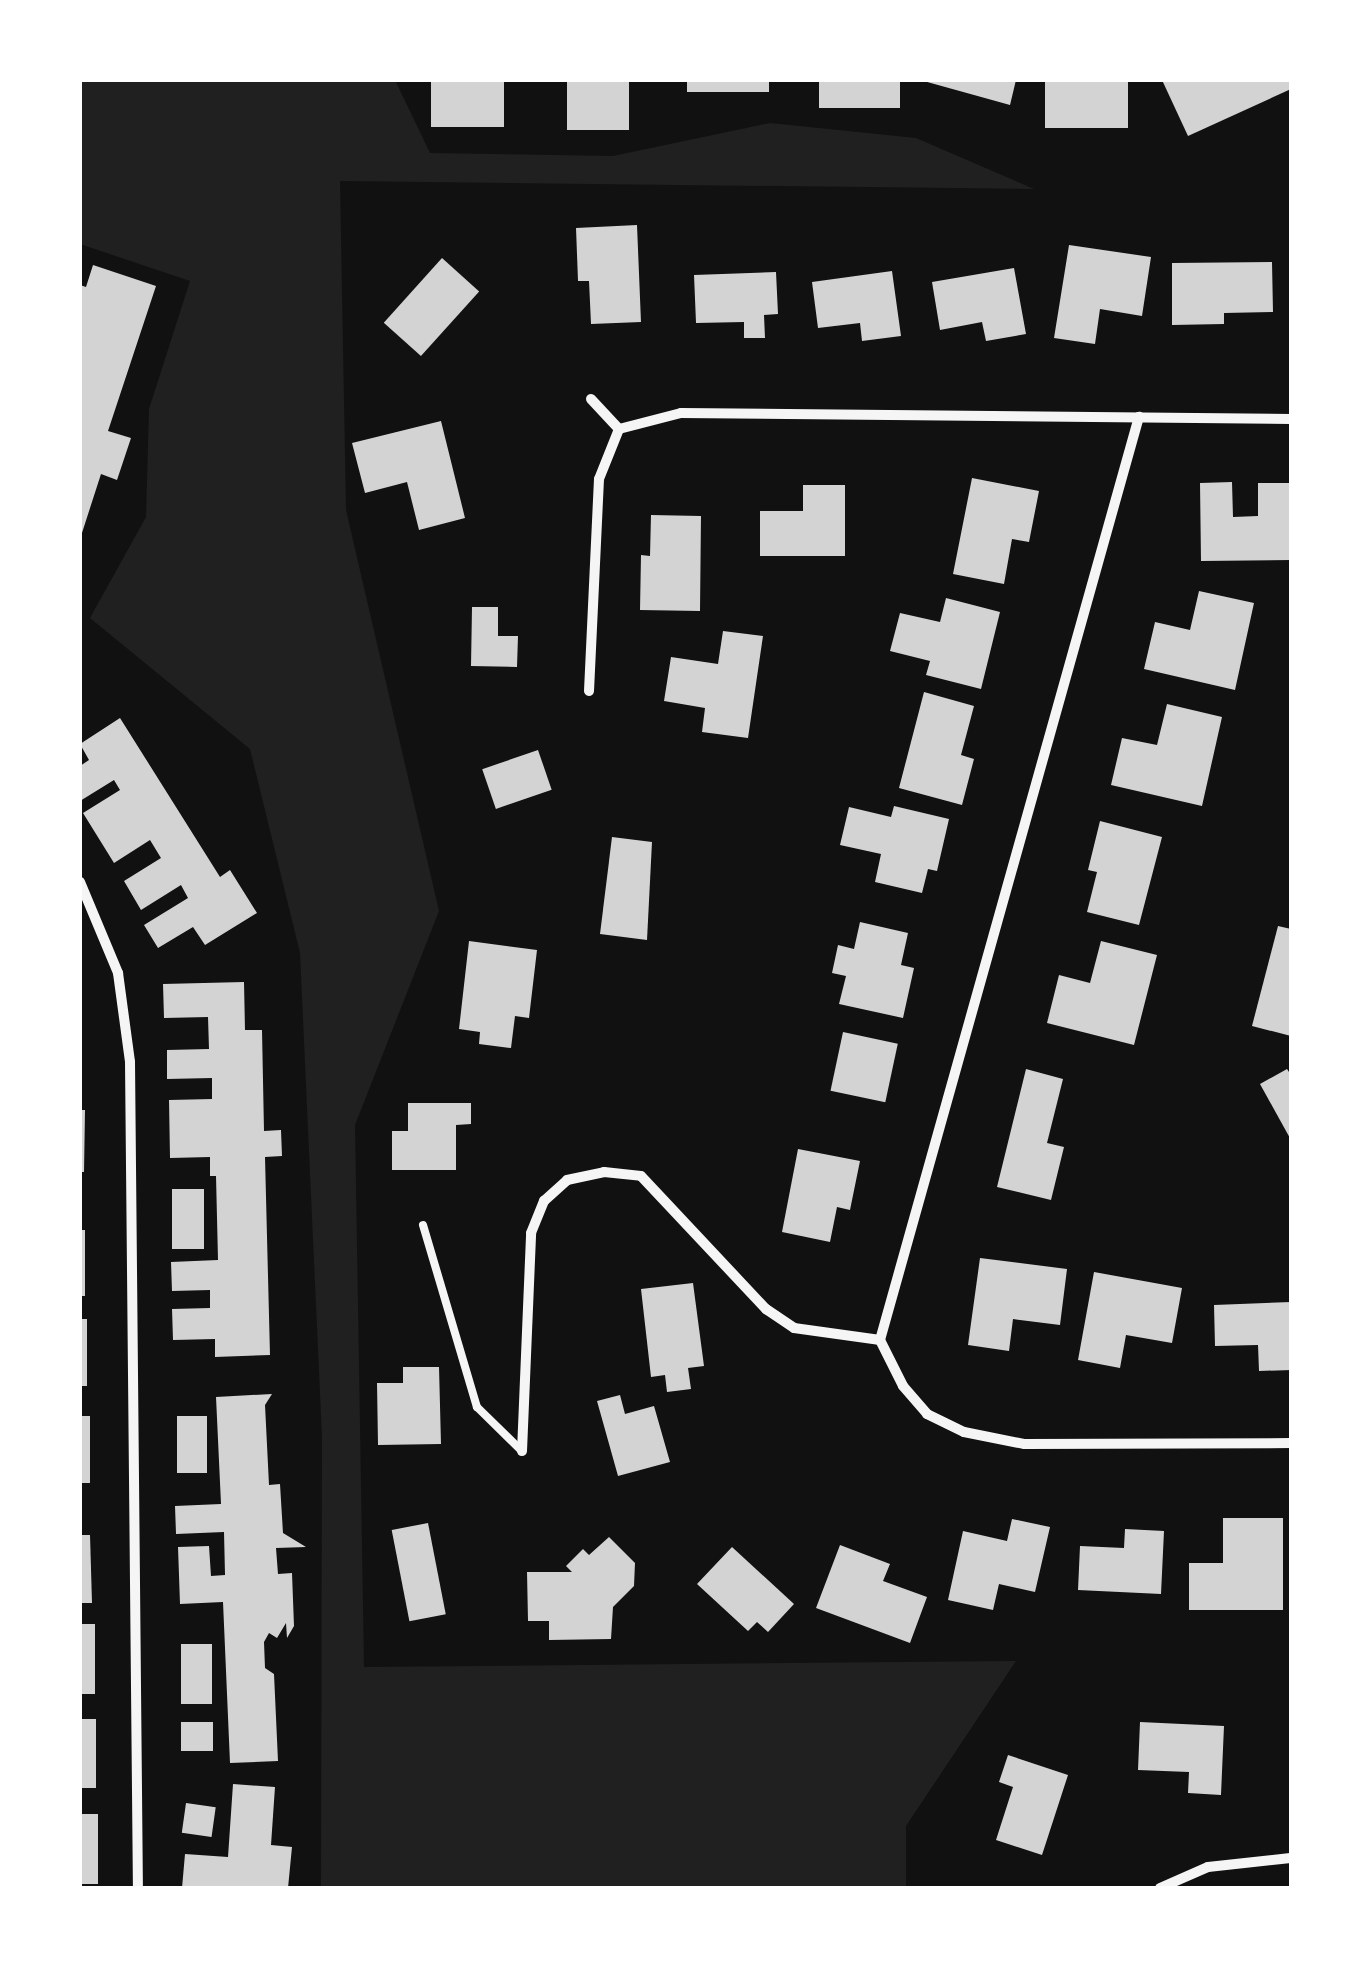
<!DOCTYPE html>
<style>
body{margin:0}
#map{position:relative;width:1371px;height:1968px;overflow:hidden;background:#111;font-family:Figtree,sans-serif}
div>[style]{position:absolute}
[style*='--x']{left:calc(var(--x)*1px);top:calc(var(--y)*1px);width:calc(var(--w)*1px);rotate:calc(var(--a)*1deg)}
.green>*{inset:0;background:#202020}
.building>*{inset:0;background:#d3d3d3;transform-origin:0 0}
.service>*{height:8px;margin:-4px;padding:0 4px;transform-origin:4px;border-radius:4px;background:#f5f5f5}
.minor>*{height:10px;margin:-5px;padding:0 5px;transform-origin:5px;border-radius:5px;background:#f5f5f5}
span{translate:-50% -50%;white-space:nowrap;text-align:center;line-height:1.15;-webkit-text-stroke:8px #fff;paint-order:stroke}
.frame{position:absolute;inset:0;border:82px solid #fff;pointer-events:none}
</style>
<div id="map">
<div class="green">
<i style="clip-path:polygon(80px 80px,395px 80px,430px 153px,613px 156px,770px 123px,916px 138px,1034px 189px,340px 181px,346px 510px,439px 911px,355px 1125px,364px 1667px,1016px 1661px,906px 1826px,906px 1888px,321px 1888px,322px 1437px,300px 953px,250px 749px,90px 618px,146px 517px,149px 409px,190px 281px,80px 244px)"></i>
</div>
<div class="building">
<i style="left:431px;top:80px;width:73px;height:47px"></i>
<i style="left:567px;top:80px;width:62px;height:50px"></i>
<i style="left:687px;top:80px;width:82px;height:12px"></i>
<i style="left:819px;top:80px;width:81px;height:28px"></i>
<i style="clip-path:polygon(920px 80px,1016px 80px,1010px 105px)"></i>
<i style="left:1045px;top:80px;width:83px;height:48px"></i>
<i style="clip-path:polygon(1162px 80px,1291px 80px,1291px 89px,1188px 136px)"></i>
<i style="clip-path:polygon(637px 225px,641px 322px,591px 324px,589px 281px,578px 281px,576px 228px)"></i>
<i style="clip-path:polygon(1069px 245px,1151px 257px,1142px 316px,1100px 309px,1095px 344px,1054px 338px)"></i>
<i style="left:442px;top:258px;width:50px;height:87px;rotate:42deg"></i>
<i style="clip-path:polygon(1272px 262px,1273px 312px,1224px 313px,1224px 324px,1172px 325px,1172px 263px)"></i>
<i style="clip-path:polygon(93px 265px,156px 286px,108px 431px,131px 438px,117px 480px,101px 474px,81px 536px,80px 285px,86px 287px)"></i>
<i style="clip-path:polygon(1014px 268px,1026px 334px,986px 341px,982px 322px,940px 330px,932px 282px)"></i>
<i style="clip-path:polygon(892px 271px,901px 336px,862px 341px,860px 323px,818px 328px,812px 282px)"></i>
<i style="clip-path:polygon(776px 272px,778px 314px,764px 315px,765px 338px,744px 338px,744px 322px,696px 323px,694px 275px)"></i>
<i style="clip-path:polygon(441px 421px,465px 518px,419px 530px,407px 482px,365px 493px,352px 443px)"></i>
<i style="clip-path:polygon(972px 478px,1039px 491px,1029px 542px,1012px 539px,1004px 584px,953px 574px)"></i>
<i style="clip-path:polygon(1232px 482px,1233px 517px,1258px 516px,1258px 483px,1291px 483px,1291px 560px,1201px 561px,1200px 483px)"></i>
<i style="clip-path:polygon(803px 485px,845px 485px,845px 556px,760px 556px,760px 511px,803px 511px)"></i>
<i style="clip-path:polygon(651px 515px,701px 516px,700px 611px,640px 610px,641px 555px,650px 556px)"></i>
<i style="clip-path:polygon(1199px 591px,1254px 603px,1235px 690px,1144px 669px,1155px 622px,1190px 630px)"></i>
<i style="clip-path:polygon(946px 598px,1000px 612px,981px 689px,926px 675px,930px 661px,890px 651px,900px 613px,940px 622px)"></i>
<i style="clip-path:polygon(472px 607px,498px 607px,498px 636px,518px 636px,517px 667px,471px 666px)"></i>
<i style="clip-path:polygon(723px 631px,763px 636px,748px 738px,702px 732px,705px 708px,664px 701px,671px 657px,718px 664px)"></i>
<i style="clip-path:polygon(924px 692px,974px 706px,961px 755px,974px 759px,962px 805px,899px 788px)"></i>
<i style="clip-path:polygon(1167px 704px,1222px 717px,1202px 806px,1111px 785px,1122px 738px,1157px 745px)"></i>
<i style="clip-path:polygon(120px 718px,220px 877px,230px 870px,257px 913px,205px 945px,193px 927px,158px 948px,144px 925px,188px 898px,181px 885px,141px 910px,124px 881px,161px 858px,150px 840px,114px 863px,83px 813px,120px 790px,114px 780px,80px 801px,80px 766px,89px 760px,80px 744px)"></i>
<i style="left:538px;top:750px;width:42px;height:59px;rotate:71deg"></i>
<i style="clip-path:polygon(894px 806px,949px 819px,937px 871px,928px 869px,922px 893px,875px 882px,881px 854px,840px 845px,849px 807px,891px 817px)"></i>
<i style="clip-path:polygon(1100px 821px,1162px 837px,1139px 925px,1087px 912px,1097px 872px,1088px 870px)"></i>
<i style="clip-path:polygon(612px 837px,652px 842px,647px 940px,600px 934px)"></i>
<i style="clip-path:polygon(860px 922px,908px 933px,901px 965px,914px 968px,903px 1018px,839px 1004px,846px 976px,832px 973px,838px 945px,854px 949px)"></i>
<i style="clip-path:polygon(1278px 926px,1291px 929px,1291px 1036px,1252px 1026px)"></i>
<i style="clip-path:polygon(469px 941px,537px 950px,529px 1018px,515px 1016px,511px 1048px,479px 1044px,480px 1032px,459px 1029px)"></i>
<i style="clip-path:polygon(1101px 941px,1157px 955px,1134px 1045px,1047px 1023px,1059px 975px,1090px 983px)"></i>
<i style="clip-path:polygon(244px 982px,245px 1030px,262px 1030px,264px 1131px,281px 1130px,282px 1156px,265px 1157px,270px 1355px,215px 1357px,215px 1339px,173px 1340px,172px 1309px,210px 1308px,210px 1290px,172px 1291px,171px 1262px,218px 1260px,216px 1176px,210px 1176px,210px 1157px,170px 1158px,169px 1100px,212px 1099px,212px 1078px,167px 1079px,167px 1050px,209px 1049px,208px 1017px,164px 1018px,163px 984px)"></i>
<i style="left:843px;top:1032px;width:56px;height:60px;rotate:12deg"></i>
<i style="clip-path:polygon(1026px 1069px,1063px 1079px,1047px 1143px,1064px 1147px,1051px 1200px,997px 1187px)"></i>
<i style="clip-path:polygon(1287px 1069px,1291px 1075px,1291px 1140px,1260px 1084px)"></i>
<i style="clip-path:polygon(408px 1103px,471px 1103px,471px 1124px,456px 1125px,456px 1170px,392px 1170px,392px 1131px,408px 1131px)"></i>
<i style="clip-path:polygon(80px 1110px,85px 1110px,84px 1172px,80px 1172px)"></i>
<i style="clip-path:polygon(798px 1149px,860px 1161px,850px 1210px,837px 1207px,830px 1242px,782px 1232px)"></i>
<i style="left:172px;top:1189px;width:32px;height:60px"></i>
<i style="left:80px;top:1230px;width:5px;height:66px"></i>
<i style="clip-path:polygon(980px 1258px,1067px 1269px,1060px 1325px,1013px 1319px,1009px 1351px,968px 1345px)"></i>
<i style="clip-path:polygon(1094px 1272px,1182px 1288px,1172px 1343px,1126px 1335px,1120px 1368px,1078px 1360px)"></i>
<i style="clip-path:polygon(693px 1283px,704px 1366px,688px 1368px,691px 1389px,667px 1392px,665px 1375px,651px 1377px,641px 1289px)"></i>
<i style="clip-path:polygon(1291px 1302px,1291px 1370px,1259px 1371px,1258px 1345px,1215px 1346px,1214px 1305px)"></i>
<i style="left:80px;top:1319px;width:7px;height:67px"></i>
<i style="clip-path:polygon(403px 1367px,439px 1367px,441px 1444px,378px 1445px,377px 1383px,403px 1383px)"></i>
<i style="clip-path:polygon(272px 1394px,265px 1405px,269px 1485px,280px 1484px,283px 1533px,306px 1547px,276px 1548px,278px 1574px,292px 1573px,294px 1626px,287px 1638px,286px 1623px,277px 1638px,269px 1633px,264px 1642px,265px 1668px,274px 1674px,278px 1761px,230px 1763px,223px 1602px,180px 1604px,178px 1547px,209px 1546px,211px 1576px,225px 1575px,224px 1532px,176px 1534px,175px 1506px,221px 1504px,216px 1397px)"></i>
<i style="clip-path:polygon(620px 1395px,625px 1414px,654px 1406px,670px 1462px,618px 1476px,597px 1401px)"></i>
<i style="left:80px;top:1416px;width:10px;height:67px"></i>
<i style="left:177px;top:1416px;width:30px;height:57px"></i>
<i style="clip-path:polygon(1223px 1518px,1283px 1518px,1283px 1610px,1189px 1610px,1189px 1563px,1223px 1563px)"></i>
<i style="clip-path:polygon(1012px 1519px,1050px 1527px,1035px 1592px,999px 1584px,993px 1610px,948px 1600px,963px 1531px,1007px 1541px)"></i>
<i style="left:428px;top:1523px;width:93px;height:37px;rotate:79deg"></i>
<i style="clip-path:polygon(1125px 1529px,1164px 1531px,1161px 1594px,1078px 1590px,1080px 1546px,1124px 1548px)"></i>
<i style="clip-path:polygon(80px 1535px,90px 1535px,92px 1603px,80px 1603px)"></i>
<i style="clip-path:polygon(609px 1537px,635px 1563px,634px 1586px,613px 1607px,611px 1639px,549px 1640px,549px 1621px,528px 1621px,527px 1572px,572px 1572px,566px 1566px,583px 1549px,589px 1555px)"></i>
<i style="clip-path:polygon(840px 1545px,890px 1564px,883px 1581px,927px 1597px,910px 1643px,816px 1608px)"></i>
<i style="clip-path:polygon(732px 1547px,794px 1604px,768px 1632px,757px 1622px,748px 1631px,697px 1584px)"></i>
<i style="left:80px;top:1624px;width:15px;height:70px"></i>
<i style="left:212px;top:1644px;width:60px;height:31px;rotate:90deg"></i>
<i style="left:80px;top:1719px;width:16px;height:69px"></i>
<i style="left:213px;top:1722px;width:29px;height:32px;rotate:90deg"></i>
<i style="clip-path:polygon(1140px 1722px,1224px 1726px,1221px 1795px,1188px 1793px,1189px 1772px,1138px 1770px)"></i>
<i style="clip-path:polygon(1008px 1755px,1068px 1775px,1042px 1855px,996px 1840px,1013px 1787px,999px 1782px)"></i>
<i style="clip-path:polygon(233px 1784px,275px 1787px,271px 1845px,292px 1847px,288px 1888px,182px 1888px,185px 1854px,228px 1857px)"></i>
<i style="left:186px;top:1803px;width:30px;height:30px;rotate:8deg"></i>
<i style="left:80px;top:1814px;width:18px;height:70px"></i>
</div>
<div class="service">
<i style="--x:423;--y:1225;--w:190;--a:73.5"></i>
<i style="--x:477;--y:1407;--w:63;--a:44.4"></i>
</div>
<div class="minor">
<i style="--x:591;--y:399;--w:41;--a:47"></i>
<i style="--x:619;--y:429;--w:64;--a:-14.5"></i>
<i style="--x:681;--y:413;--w:610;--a:0.56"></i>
<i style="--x:589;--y:691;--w:212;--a:-87.3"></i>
<i style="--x:599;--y:479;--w:54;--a:-68.2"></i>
<i style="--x:80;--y:882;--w:99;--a:67.3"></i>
<i style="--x:118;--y:973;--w:90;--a:82.3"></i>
<i style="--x:130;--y:1062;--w:826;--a:89.45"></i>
<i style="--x:880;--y:1340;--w:959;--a:-74.33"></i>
<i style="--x:522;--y:1451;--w:218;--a:-87.6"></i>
<i style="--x:531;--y:1233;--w:35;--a:-68"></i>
<i style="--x:544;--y:1201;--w:31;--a:-42"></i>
<i style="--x:567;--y:1180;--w:38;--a:-12"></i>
<i style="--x:604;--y:1172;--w:37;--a:6"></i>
<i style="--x:641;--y:1176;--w:183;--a:46.8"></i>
<i style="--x:766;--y:1309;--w:34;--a:34"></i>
<i style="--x:794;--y:1328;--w:87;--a:7.9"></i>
<i style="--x:880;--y:1340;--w:51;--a:63.4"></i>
<i style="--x:903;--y:1386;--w:37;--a:49"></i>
<i style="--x:927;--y:1414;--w:41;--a:25.9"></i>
<i style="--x:964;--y:1432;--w:61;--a:11.3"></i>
<i style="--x:1024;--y:1444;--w:267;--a:-0.2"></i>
<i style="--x:1160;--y:1888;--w:52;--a:-23.6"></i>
<i style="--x:1208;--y:1867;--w:83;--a:-6.2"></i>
</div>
<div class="frame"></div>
</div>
